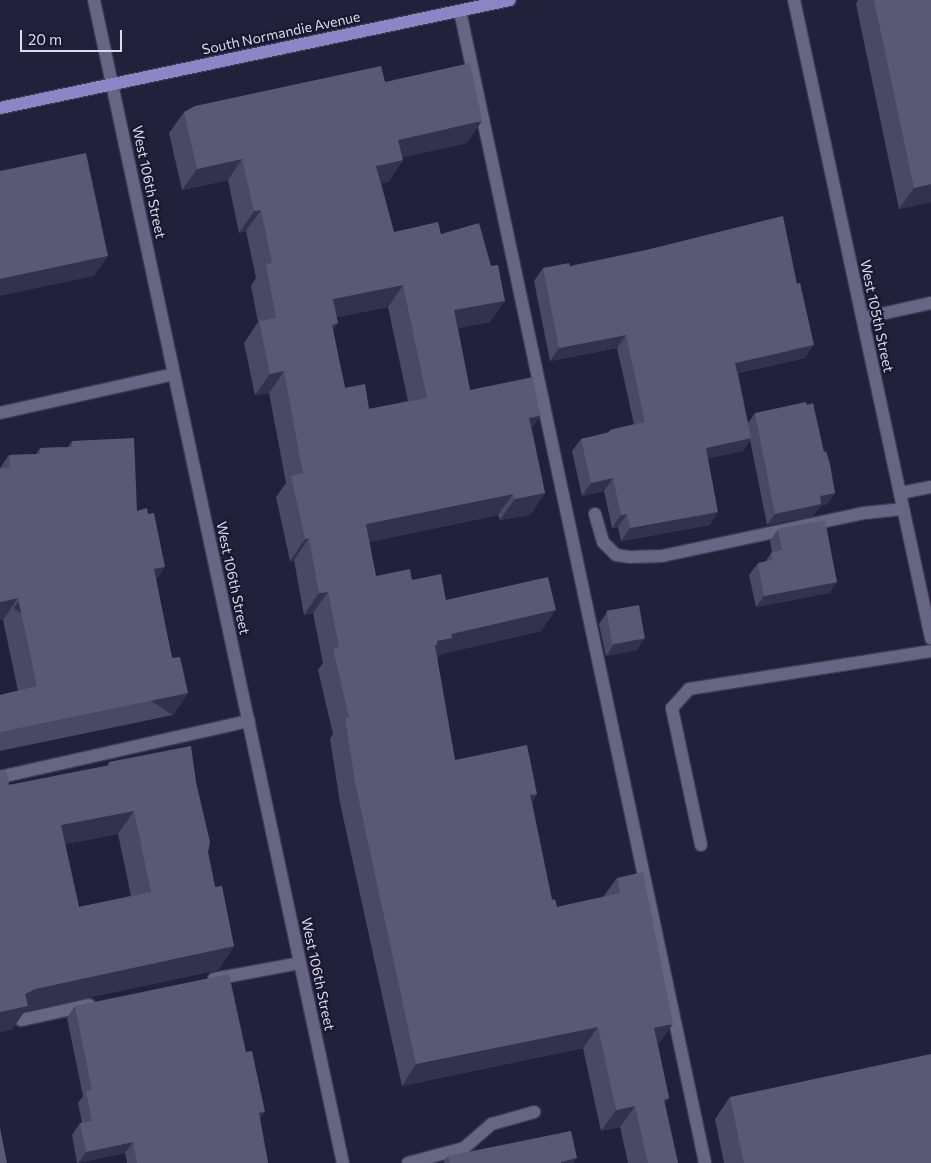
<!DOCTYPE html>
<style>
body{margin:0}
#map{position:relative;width:931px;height:1163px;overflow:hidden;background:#23203b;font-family:Commissioner,sans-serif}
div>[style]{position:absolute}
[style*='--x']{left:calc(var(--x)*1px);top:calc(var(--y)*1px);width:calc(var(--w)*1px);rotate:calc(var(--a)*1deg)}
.roads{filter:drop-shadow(1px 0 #3f3b52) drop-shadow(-1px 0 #3f3b52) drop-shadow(0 1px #3f3b52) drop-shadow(0 -1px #3f3b52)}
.minor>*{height:12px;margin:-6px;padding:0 6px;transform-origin:6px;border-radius:6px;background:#676584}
.major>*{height:12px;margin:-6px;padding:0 6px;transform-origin:6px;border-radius:6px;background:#8c85c6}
.wall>*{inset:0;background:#4b4864}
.shaded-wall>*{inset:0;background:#34314e;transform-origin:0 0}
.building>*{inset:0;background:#5b5873;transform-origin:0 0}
span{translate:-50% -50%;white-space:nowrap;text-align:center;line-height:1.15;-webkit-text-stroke:4px #1a1730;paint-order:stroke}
.street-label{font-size:14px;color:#dcdbed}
.scale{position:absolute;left:20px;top:30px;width:102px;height:22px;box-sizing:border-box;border:2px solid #dcdbed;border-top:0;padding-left:6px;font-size:15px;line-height:18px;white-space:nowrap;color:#dcdbed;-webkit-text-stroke:4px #1a1730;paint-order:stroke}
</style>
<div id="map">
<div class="roads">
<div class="minor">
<i style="--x:94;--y:0;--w:1189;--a:77.92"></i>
<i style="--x:794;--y:0;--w:653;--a:77.88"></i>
<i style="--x:460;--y:11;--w:1178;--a:77.99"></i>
<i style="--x:863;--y:318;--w:70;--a:-12.4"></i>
<i style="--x:0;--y:413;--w:178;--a:-12.6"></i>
<i style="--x:900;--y:493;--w:32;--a:-11"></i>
<i style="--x:595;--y:514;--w:29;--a:74"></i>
<i style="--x:603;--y:542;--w:18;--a:45"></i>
<i style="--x:616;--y:555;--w:15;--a:8"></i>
<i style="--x:631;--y:557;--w:31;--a:-2"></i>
<i style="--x:662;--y:556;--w:207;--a:-12"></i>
<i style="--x:864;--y:513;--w:39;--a:-6"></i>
<i style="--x:0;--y:777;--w:255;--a:-12.7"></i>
<i style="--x:701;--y:845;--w:140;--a:-102"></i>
<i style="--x:672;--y:708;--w:25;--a:-48"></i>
<i style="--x:689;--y:689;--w:245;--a:-8.9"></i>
<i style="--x:214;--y:979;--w:87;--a:-10.5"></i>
<i style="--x:21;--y:1020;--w:70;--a:-12.4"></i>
<i style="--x:408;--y:1163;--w:58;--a:-15"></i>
<i style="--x:464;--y:1148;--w:37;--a:-41"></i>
<i style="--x:492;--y:1124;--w:44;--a:-15.9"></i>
</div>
<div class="major">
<i style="--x:0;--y:108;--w:521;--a:-11.96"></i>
</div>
</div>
<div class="wall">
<i style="clip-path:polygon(858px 0,931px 0,931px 202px,899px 209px,856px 4px)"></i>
<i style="clip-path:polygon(evenodd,385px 82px,467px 143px,402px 157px,403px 160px,388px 182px,381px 183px,394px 232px,441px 234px,490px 322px,458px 328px,470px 390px,532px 429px,545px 493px,530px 515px,500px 520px,498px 515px,369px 542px,376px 576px,412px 580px,446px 600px,541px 631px,441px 654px,437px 659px,455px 760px,537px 794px,532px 802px,552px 900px,557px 907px,603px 897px,617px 878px,658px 1045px,669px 1098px,665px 1104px,678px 1163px,628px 1163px,620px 1127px,601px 1131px,583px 1048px,402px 1086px,340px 803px,330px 739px,333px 734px,318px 670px,323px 663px,313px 613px,304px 615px,294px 560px,290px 561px,276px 497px,286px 483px,269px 393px,255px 395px,244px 343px,258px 322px,251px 286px,256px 278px,246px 231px,239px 233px,228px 180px,182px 190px,169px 133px,184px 112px,385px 82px,388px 307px,408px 401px,369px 409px,345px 388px,333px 331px,337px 317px,388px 307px)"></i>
<i style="clip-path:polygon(570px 266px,805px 358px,738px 373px,748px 423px,755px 413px,824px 452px,835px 493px,827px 504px,820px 506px,813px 516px,767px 525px,750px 440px,743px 451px,708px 458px,710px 525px,621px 541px,618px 527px,612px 528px,604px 491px,582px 496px,572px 451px,581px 439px,608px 433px,610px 430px,634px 424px,617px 348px,550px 361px,534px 281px,543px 268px)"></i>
<i style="clip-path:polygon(72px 441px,137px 511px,156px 580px,172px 658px,188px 693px,173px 715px,0 751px,0 695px,18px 691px,3px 620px,0 620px,0 468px,9px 455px,36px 454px,40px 448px,68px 447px)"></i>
<i style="clip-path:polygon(778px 529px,837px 582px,829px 593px,756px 607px,749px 575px,758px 563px,765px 562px,771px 553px,772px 552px,770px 541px)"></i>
<i style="clip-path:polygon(607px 612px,637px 650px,606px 656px,599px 624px)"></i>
<i style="clip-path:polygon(evenodd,109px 762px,196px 782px,208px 852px,215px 887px,234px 946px,218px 970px,25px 1011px,12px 1029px,0 1032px,0 772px,9px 785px,107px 766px,109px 762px,118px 834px,131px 896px,79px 907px,65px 844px,118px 834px)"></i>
<i style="clip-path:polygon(75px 1006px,260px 1119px,268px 1163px,127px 1163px,125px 1153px,77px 1163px,72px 1135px,80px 1123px,82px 1123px,78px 1103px,83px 1096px,67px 1018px)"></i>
<i style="clip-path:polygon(730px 1097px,931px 1163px,724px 1163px,715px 1119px)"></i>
<i style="clip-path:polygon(448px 1156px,573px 1163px,443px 1163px)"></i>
</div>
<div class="shaded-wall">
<i style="clip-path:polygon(482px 121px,467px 143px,383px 162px,398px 140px)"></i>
<i style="clip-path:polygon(242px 159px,228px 180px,182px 190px,197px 169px)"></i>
<i style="clip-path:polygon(403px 160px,388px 182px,361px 188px,376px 166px)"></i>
<i style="clip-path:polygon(931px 184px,931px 202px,899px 209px,914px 188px)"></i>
<i style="clip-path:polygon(261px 210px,246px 231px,239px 233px,254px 211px)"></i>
<i style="clip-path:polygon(108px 256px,94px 276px,0 296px,0 279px)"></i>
<i style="clip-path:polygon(403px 285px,388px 307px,318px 321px,333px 299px)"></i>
<i style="clip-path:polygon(505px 301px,490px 322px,439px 332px,454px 310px)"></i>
<i style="clip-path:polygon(338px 323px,323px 345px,332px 325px)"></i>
<i style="clip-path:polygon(626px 335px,617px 348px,550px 361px,559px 348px)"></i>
<i style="clip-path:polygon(814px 345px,805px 358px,727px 375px,735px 363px)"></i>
<i style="clip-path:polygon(284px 371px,269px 393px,255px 395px,270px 374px)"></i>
<i style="clip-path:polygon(540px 416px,526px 438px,529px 418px)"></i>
<i style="clip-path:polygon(751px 438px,743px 451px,697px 461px,706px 448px)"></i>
<i style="clip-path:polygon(613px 478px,604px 491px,582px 496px,591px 483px)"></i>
<i style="clip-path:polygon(545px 493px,530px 515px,500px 520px,515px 499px)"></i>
<i style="clip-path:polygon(835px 493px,827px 504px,820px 506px,813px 516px,767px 525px,775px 514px,820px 496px)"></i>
<i style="clip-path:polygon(513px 494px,498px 515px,351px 546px,366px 524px)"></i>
<i style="clip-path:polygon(718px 512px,710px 525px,621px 541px,630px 528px)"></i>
<i style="clip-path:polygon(627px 514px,618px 527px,612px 528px,621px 515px)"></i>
<i style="clip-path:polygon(309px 538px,294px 560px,290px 561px,305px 539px)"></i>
<i style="clip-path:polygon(165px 567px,150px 589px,154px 569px)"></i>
<i style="clip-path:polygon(837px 582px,829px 593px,756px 607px,764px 596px)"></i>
<i style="clip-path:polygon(328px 592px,313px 613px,304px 615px,319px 593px)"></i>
<i style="clip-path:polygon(18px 598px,3px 620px,0 620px,0 602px)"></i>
<i style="clip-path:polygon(556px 610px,541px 631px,441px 654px,437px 659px,420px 667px,437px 641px,451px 634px)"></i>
<i style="clip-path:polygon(645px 638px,637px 650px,606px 656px,614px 644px)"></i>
<i style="left:188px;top:693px;width:27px;height:192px;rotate:124deg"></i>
<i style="clip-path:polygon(537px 794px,522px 815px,530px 795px)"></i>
<i style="clip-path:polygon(134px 811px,118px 834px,44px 848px,61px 825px)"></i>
<i style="clip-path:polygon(234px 946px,218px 970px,25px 1011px,12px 1029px,0 1032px,0 1012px,25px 994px,35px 989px)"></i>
<i style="clip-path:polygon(673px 1024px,658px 1045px,654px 1028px)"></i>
<i style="clip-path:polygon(598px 1027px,583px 1048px,402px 1086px,416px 1064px)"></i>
<i style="clip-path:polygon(669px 1098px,654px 1120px,664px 1100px)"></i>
<i style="clip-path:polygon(635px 1106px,620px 1127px,601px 1131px,616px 1110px)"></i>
<i style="clip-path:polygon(265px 1112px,257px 1123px,259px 1113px)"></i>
<i style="clip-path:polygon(133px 1142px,125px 1153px,78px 1163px,86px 1152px)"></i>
<i style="clip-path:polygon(577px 1158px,573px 1163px,560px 1163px,561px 1162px)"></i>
</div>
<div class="building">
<i style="clip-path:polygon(874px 0,931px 0,931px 184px,914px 188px)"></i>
<i style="clip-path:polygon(evenodd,470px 63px,482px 121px,398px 140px,403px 160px,376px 166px,394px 232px,438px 222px,441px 234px,479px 223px,491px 266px,498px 265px,505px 301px,454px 310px,470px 390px,533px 377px,540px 416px,529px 418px,545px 493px,515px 499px,513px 494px,366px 524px,376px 576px,410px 569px,412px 580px,441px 574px,446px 600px,548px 577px,556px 610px,451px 634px,452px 638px,437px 641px,437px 645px,435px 645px,455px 760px,527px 745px,537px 794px,530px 795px,552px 900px,555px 899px,557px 907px,620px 893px,617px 878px,643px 872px,673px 1024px,654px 1028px,669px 1098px,664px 1100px,678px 1163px,648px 1163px,635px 1106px,616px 1110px,598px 1027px,416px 1064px,355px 782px,345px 718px,349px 717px,333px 649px,339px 647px,328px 592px,319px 593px,309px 538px,305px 539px,291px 476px,303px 473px,284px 371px,270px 374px,259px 321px,276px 318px,266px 264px,272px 263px,261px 210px,254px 211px,242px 159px,197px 169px,184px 112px,195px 106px,381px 66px,385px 82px,470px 63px,403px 285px,427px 398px,369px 409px,365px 384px,345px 388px,332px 325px,338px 323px,333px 299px,403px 285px)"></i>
<i style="clip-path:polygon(86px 153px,108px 256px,0 279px,0 171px)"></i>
<i style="clip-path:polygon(783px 216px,797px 284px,800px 283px,814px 345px,735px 363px,751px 438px,706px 448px,718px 512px,630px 528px,627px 514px,621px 515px,613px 478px,591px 483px,581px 439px,610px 432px,610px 430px,645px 422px,626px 335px,559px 348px,543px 268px,569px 263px,570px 266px,646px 250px)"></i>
<i style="clip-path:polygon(806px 402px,807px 405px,813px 403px,824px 452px,826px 451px,830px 464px,835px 493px,820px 496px,821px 504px,775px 514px,755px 413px)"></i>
<i style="clip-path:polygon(134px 438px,137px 511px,147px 508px,148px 514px,154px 513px,165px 567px,154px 569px,172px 658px,180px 657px,188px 693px,0 732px,0 695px,37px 686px,18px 598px,0 602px,0 469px,10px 467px,9px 455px,40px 454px,40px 448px,72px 447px,72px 441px)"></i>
<i style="clip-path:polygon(825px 520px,837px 582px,764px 596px,758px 563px,772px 560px,771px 553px,782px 550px,778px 529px)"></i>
<i style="left:639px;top:605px;width:34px;height:33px;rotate:80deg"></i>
<i style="clip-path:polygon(evenodd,191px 746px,196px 782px,210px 842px,208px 852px,215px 887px,222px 886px,234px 946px,35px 989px,25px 994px,28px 1006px,0 1012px,0 772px,6px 770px,9px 785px,110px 765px,109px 762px,191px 746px,134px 811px,151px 892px,79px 907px,61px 825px,134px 811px)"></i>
<i style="clip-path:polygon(229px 974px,246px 1052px,252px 1051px,265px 1112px,259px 1113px,268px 1163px,137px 1163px,133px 1142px,86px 1152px,80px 1123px,92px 1121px,86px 1091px,92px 1090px,75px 1006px)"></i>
<i style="clip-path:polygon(931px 1054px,931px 1163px,744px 1163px,730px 1097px)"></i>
<i style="clip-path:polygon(0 1128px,7px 1163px,0 1163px)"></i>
<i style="clip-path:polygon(571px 1131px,577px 1158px,561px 1162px,561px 1163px,450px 1163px,448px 1156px)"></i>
</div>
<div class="street-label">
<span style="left:281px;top:33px;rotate:-12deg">South Normandie Avenue</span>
<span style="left:149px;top:182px;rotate:78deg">West 106th Street</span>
<span style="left:877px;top:316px;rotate:78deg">West 105th Street</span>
<span style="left:233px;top:578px;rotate:78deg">West 106th Street</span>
<span style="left:318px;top:974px;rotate:78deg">West 106th Street</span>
</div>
<div class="scale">20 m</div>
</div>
